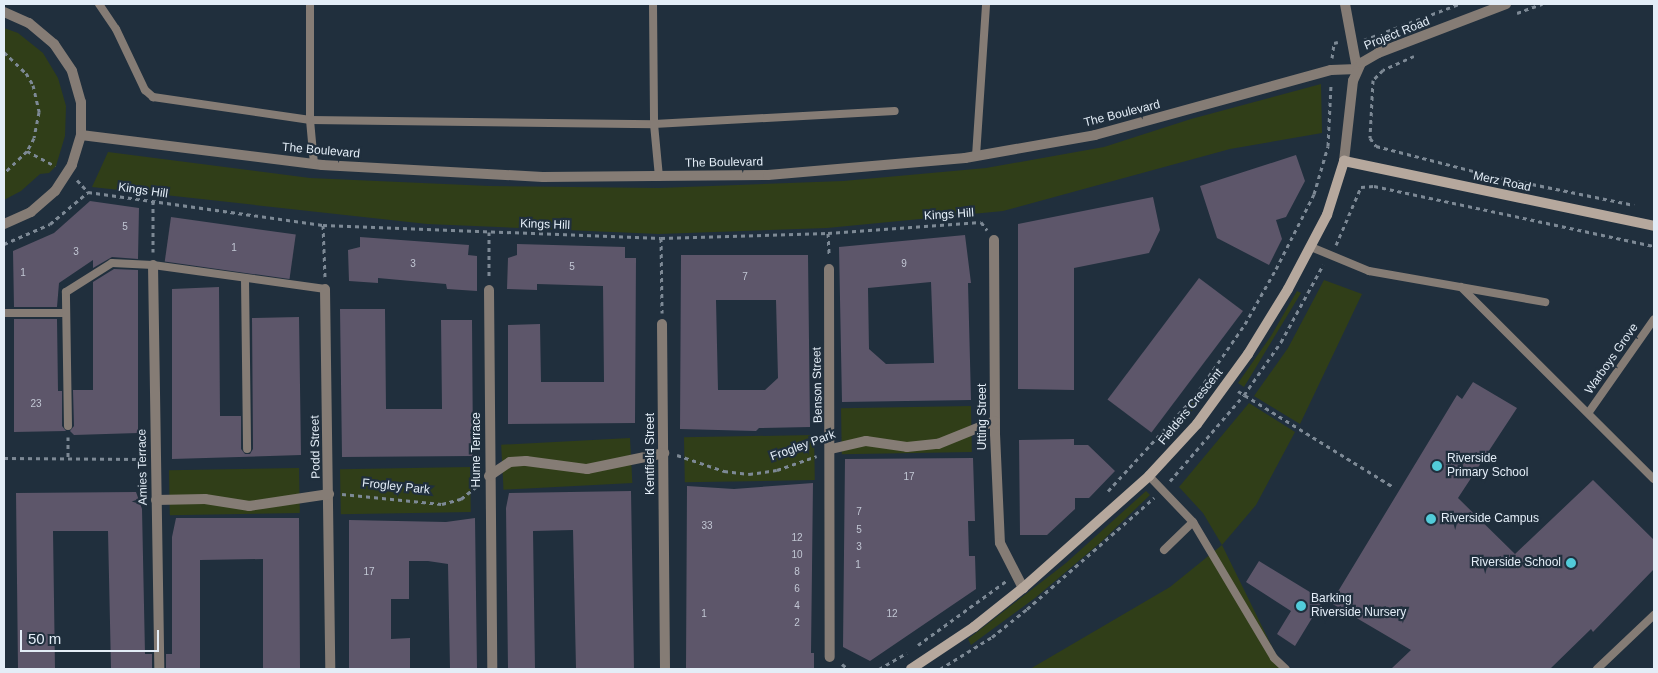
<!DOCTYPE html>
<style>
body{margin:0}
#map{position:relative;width:1658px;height:673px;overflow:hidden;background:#202f3d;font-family:Arial,sans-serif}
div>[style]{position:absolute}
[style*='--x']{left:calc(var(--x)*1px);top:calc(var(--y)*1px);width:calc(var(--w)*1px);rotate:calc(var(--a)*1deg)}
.green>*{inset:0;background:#303e18;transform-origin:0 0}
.building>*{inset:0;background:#5d566a;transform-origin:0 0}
.path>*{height:3px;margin-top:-1.5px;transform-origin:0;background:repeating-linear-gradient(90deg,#7d8995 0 4px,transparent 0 8px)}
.lane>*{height:8px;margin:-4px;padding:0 4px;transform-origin:4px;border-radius:4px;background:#857c75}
.street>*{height:10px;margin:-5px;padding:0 5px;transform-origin:5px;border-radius:5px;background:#857c75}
.secondary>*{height:10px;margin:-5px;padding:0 5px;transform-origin:5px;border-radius:5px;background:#b6a89d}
.dots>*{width:14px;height:14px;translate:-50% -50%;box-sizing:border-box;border:2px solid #202f3d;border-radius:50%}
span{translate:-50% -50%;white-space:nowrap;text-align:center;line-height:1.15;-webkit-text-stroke:4.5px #202f3d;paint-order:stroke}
.number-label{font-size:10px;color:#c2c7d4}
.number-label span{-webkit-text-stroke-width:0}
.street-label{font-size:12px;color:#e3edf7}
.poi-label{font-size:12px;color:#e3edf7}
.left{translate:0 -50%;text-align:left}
.right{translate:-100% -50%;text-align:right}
.frame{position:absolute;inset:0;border:5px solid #e3edf7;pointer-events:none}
.scale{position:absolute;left:20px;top:630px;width:139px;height:22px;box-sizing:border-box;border:2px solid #e3edf7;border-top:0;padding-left:6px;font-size:15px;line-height:18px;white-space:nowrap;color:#e3edf7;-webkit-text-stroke:4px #202f3d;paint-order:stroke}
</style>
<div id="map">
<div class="green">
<i style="clip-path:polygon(4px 28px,18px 33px,43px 53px,58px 78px,66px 106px,65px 136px,56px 166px,49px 173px,40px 174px,21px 191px,4px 200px)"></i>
<i style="clip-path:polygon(1321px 84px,1322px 133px,1230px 149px,1003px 211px,827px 228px,659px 234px,427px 224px,92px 187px,108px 152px,310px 178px,489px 186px,659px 188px,843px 181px,986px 168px,1104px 147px,1191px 119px)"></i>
<i style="clip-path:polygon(1324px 280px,1362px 294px,1300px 424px,1254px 396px,1288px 348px)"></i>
<i style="clip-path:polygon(1297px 291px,1301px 293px,1244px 387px,1238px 383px,1271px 336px)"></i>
<i style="clip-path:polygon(1211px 378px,1217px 381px,1166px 441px,1163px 437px)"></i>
<i style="clip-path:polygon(1249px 403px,1295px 432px,1256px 505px,1222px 545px,1283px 669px,1030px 669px,1170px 587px,1222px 545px,1203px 513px,1179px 487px)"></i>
<i style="left:971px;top:406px;width:46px;height:130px;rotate:89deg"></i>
<i style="left:814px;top:435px;width:45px;height:130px;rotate:89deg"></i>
<i style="left:630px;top:438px;width:45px;height:129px;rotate:87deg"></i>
<i style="left:470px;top:467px;width:45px;height:130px;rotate:89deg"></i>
<i style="left:299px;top:468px;width:45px;height:130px;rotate:89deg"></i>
<i style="clip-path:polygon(1146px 491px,1150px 495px,1101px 542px,1035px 598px,971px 645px,968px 639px,1066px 563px)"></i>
</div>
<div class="building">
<i style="clip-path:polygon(1296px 155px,1305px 181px,1286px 217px,1276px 220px,1282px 239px,1269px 265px,1217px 238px,1200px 186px)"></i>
<i style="clip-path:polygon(1153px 197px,1160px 230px,1149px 253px,1074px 268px,1074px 390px,1018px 389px,1018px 224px)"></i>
<i style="clip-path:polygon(90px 201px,139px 208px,138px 259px,112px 257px,93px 268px,93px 260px,59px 283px,57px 307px,14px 307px,13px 251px,54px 233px)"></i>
<i style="left:171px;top:217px;width:126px;height:45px;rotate:8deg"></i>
<i style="clip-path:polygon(evenodd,965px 235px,971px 283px,968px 283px,971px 400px,842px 402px,839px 247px,965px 235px,931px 282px,934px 363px,886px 364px,869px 349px,868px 288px,931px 282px)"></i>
<i style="clip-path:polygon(360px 237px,469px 245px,468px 255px,477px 256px,477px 291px,447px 289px,446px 284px,411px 281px,378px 278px,378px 283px,349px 281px,348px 250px,360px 247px)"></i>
<i style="clip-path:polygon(517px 244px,625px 247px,625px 258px,636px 258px,635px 423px,508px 424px,508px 325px,540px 324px,541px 382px,604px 382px,603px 286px,537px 284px,537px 290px,507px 289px,508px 258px,517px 255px)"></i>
<i style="clip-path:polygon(evenodd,681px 255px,808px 255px,810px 427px,759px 428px,756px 431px,680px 429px,681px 255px,716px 300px,776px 300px,778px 378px,765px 390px,718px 390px,716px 300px)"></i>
<i style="clip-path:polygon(114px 269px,138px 270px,138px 433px,74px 435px,70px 431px,74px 426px,73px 390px,93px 390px,93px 282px)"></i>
<i style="left:1199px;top:278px;width:55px;height:152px;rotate:37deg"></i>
<i style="clip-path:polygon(219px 287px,220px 416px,241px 416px,241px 449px,245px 454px,250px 454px,253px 449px,252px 318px,299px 317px,301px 455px,172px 459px,172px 289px)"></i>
<i style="clip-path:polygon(340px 309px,385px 309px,386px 409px,442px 409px,441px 320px,472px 320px,473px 456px,342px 457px)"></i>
<i style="clip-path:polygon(14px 319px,57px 319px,58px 391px,62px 391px,62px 426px,66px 431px,14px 432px)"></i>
<i style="clip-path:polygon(1473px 382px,1517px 408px,1458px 498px,1515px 554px,1593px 480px,1654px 540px,1654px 569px,1593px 632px,1591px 629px,1550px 669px,1391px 669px,1411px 650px,1331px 603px,1457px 395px,1462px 399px)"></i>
<i style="clip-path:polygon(1074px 439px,1074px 445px,1088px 445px,1115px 471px,1089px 498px,1075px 498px,1075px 509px,1047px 535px,1020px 535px,1019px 440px)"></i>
<i style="clip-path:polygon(973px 458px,975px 521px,968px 521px,969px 556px,975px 556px,976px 589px,870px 661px,843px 647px,845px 459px)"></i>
<i style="clip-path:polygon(813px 483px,811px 653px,814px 653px,814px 669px,686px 669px,687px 486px,734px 489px)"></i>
<i style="clip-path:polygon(631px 491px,634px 669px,576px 669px,573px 530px,533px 531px,535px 669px,508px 669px,506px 508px,509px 493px)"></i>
<i style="clip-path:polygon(136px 492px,142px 509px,145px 654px,152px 654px,152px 669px,111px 669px,108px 531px,53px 531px,55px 669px,18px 669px,16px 493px)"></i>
<i style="clip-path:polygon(176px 518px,299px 518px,300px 669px,263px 669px,263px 559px,200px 560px,200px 669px,166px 669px,166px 654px,172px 654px,172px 537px)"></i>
<i style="clip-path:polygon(475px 518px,477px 669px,450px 669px,448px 564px,428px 561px,409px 561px,409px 599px,391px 599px,391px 639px,410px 638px,410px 669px,349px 669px,349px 520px,446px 522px)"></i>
<i style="clip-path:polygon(1259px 561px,1323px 600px,1295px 646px,1277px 634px,1291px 611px,1246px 582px)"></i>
</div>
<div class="path">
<i style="--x:1517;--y:13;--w:27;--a:-20"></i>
<i style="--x:1364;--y:40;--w:102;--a:-20.8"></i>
<i style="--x:4;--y:52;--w:30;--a:44"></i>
<i style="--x:26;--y:73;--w:14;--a:60"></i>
<i style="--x:33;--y:85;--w:28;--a:77"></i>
<i style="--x:39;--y:112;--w:26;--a:101"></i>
<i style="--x:34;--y:138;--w:15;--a:118"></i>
<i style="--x:27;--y:151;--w:32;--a:136"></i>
<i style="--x:1414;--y:56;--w:34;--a:156"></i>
<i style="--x:1383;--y:70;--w:14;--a:135"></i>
<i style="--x:1373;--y:80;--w:58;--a:93"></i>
<i style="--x:1370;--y:138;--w:10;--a:53"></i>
<i style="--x:1376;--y:146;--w:121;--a:14.4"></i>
<i style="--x:1493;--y:176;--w:144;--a:11.6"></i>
<i style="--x:1332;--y:58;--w:15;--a:-82"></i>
<i style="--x:1334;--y:43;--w:4;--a:-14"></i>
<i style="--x:27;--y:151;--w:32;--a:28"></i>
<i style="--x:77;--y:180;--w:16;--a:47"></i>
<i style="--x:88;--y:192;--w:237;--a:8"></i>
<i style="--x:323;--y:225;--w:338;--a:2.2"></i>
<i style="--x:661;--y:238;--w:167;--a:-1.7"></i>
<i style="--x:828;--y:233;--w:153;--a:-4.1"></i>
<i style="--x:981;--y:222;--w:10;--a:53"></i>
<i style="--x:153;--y:201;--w:51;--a:90"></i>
<i style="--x:323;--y:225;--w:52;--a:87.8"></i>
<i style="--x:489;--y:232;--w:45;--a:90"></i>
<i style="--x:828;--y:233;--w:22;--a:87"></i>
<i style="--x:661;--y:238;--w:75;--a:89.2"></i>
<i style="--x:4;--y:244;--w:50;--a:-23.5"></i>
<i style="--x:50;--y:224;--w:50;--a:-40.1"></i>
<i style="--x:1336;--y:245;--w:63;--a:-66.7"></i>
<i style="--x:1361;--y:187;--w:13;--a:-4"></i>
<i style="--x:1374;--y:186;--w:286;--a:12.1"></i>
<i style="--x:1238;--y:391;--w:181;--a:31.7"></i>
<i style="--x:68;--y:437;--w:21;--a:90"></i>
<i style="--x:677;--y:455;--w:50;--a:18.8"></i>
<i style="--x:724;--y:471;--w:25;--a:7"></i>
<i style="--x:749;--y:474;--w:28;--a:-8"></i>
<i style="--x:777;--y:470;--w:42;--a:-19.3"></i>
<i style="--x:4;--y:458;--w:138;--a:0.4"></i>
<i style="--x:1170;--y:481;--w:113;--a:-49.3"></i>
<i style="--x:1244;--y:395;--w:65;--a:-55.1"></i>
<i style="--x:1281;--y:342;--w:88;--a:-61.4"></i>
<i style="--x:1108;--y:491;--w:129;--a:-47.5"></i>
<i style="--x:1195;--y:396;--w:88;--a:-55.2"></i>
<i style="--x:1245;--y:324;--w:63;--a:-60.6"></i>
<i style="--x:1276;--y:269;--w:84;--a:-63.1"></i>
<i style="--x:1314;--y:194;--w:50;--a:-73.7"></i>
<i style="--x:1328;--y:146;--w:62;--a:-87.2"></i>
<i style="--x:342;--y:494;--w:100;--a:5.7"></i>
<i style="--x:442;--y:504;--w:20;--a:-15"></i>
<i style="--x:461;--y:499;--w:21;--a:-39"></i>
<i style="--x:918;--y:645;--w:109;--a:-36"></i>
<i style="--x:842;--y:664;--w:8;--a:40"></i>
<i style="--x:879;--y:669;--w:32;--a:-30"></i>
<i style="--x:940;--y:669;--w:61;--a:-31.6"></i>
<i style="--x:992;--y:637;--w:45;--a:-38.7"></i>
<i style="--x:1027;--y:609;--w:169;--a:-41.2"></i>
</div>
<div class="lane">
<i style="--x:99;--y:4;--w:30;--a:56"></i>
<i style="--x:116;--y:29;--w:68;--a:64.6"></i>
<i style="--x:145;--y:90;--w:11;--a:41"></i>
<i style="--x:153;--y:97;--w:159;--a:8.3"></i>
<i style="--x:310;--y:120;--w:344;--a:0.7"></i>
<i style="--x:654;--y:124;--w:241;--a:-3.1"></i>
<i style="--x:310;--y:4;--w:116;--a:90"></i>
<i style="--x:310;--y:120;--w:44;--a:84.8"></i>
<i style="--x:653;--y:4;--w:120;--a:89.5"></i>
<i style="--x:654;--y:124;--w:53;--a:84.6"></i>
<i style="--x:976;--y:156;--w:152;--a:-86.2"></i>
<i style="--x:1311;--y:247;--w:63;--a:22.5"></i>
<i style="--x:1369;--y:271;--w:179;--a:10"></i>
<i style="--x:245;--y:279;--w:170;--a:89.3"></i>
<i style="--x:1461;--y:287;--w:272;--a:44.9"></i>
<i style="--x:4;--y:313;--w:62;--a:0"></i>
<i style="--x:1589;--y:412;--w:113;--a:-55"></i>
<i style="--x:68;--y:426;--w:134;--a:-90.9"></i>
<i style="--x:66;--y:292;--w:54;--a:-32.2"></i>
<i style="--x:112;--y:263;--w:41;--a:2.8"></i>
<i style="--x:153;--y:265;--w:174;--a:7.9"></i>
<i style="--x:1149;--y:476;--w:64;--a:46.3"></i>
<i style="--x:1193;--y:522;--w:158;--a:59.2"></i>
<i style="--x:1274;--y:658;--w:16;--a:43"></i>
<i style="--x:1164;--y:550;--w:40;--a:-44"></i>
<i style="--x:1597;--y:669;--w:79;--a:-43.5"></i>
</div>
<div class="street">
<i style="--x:1345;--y:4;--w:66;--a:79.5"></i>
<i style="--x:4;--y:12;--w:27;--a:24"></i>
<i style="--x:29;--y:23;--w:33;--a:40"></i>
<i style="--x:54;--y:44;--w:32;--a:56"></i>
<i style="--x:72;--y:71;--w:32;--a:74"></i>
<i style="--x:81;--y:102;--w:33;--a:90"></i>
<i style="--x:81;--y:135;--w:31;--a:107"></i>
<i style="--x:72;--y:165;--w:31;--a:123"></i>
<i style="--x:55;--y:191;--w:32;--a:139"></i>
<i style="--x:31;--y:212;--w:30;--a:156"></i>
<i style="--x:81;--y:135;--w:243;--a:7.1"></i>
<i style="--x:322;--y:165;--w:221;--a:3.1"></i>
<i style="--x:543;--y:177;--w:225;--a:-0.5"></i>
<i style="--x:768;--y:175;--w:198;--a:-4.9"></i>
<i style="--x:965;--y:158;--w:132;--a:-10"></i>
<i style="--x:1095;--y:135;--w:245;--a:-15.4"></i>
<i style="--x:1331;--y:70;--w:26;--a:-2"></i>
<i style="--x:1344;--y:161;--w:81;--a:-83.6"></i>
<i style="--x:1353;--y:81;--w:20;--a:-66"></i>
<i style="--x:1361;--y:63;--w:20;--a:-30"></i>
<i style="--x:1378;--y:53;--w:137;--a:-20.9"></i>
<i style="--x:994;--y:240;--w:194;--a:89.7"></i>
<i style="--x:995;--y:434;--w:109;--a:87.4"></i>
<i style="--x:1000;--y:543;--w:51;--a:62.9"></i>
<i style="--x:153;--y:265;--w:404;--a:89.1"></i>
<i style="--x:829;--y:269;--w:388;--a:89.9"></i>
<i style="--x:325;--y:289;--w:380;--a:89.2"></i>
<i style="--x:489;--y:290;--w:379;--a:89.5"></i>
<i style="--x:662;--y:324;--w:345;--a:89.5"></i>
<i style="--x:831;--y:449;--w:36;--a:-13"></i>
<i style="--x:866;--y:441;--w:41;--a:8.3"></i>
<i style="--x:907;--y:447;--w:31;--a:-6"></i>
<i style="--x:938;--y:444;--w:61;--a:-22"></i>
<i style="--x:489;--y:476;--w:25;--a:-34"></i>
<i style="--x:510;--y:462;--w:16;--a:-4"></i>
<i style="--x:526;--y:461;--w:62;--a:7.5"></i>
<i style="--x:587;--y:469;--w:79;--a:-11.7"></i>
<i style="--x:156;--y:500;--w:49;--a:-1.2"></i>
<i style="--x:205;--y:499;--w:45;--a:9"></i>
<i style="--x:249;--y:506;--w:81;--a:-8.5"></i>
</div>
<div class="secondary">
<i style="--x:911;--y:669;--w:76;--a:-33.7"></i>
<i style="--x:974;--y:627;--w:63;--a:-38.5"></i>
<i style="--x:1023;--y:588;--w:169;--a:-41.6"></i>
<i style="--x:1149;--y:476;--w:71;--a:-47.3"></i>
<i style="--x:1197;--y:424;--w:87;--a:-53.9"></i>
<i style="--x:1248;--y:354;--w:76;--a:-58.4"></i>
<i style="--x:1288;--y:289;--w:84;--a:-62.2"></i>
<i style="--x:1327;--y:215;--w:57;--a:-72.5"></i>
<i style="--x:1344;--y:161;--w:317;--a:11.8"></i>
</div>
<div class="dots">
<i style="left:1437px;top:466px;background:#52cbd9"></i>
<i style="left:1431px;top:519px;background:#52cbd9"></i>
<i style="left:1571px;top:563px;background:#52cbd9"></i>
<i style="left:1301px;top:606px;background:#52cbd9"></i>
</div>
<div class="number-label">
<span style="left:125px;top:227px">5</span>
<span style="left:234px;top:248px">1</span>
<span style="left:76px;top:252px">3</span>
<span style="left:413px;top:264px">3</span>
<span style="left:904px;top:264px">9</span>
<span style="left:572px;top:267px">5</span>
<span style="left:23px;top:273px">1</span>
<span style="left:745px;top:277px">7</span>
<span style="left:36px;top:404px">23</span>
<span style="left:909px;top:477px">17</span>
<span style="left:859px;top:512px">7</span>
<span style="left:707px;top:526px">33</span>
<span style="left:859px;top:530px">5</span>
<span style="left:797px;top:538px">12</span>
<span style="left:859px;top:547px">3</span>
<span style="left:797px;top:555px">10</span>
<span style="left:858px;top:565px">1</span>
<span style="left:369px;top:572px">17</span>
<span style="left:797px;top:572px">8</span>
<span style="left:797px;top:589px">6</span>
<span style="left:797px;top:606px">4</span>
<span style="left:704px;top:614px">1</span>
<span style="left:892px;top:614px">12</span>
<span style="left:797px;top:623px">2</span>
</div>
<div class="street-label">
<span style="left:1397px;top:34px;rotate:-22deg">Project Road</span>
<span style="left:1122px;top:114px;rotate:-14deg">The Boulevard</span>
<span style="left:321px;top:151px;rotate:5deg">The Boulevard</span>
<span style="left:724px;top:163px;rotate:-1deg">The Boulevard</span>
<span style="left:1502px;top:182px;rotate:12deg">Merz Road</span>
<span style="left:143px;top:191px;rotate:8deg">Kings Hill</span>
<span style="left:949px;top:215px;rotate:-4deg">Kings Hill</span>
<span style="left:545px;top:225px;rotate:2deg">Kings Hill</span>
<span style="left:1612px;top:359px;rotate:-55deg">Warboys Grove</span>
<span style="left:818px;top:385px;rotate:-91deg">Benson Street</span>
<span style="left:1191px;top:407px;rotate:-51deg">Fielders Crescent</span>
<span style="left:983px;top:417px;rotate:-90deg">Utting Street</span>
<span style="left:803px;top:446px;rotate:-20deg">Frogley Park</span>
<span style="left:316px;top:447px;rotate:-91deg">Podd Street</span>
<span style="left:477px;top:450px;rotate:-90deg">Hume Terrace</span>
<span style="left:651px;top:454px;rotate:-90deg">Kentfield Street</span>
<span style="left:143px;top:467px;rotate:-91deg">Amies Terrace</span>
<span style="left:396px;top:487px;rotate:6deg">Frogley Park</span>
</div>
<div class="poi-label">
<span class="left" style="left:1447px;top:466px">Riverside<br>Primary School</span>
<span class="left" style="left:1441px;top:519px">Riverside Campus</span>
<span class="right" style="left:1561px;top:563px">Riverside School</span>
<span class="left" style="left:1311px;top:606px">Barking<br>Riverside Nursery</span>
</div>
<div class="frame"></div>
<div class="scale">50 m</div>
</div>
